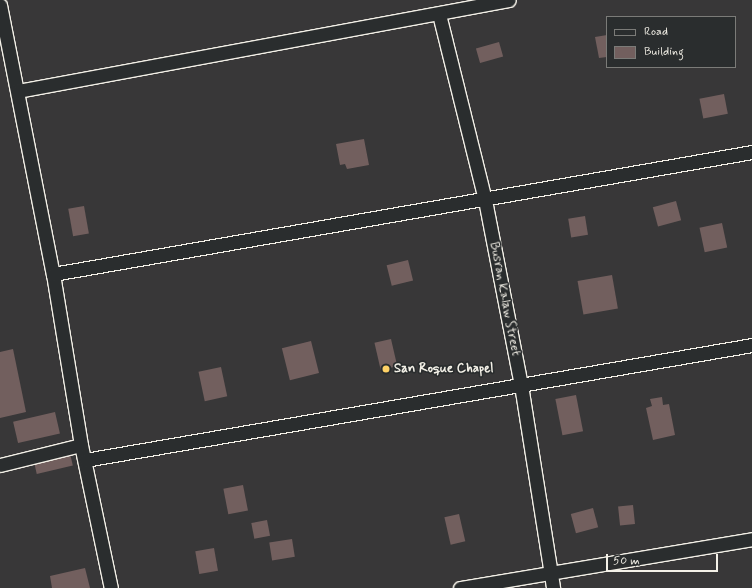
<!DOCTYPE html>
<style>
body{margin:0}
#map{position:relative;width:752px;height:588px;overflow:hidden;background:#383738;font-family:Mynerve,sans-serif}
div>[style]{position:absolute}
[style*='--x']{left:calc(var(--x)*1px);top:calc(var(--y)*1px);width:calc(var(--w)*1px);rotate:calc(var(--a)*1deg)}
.building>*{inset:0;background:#725f5e;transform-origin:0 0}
.roads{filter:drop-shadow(1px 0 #f4f1e8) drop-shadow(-1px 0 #f4f1e8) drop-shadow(0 1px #f4f1e8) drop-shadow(0 -1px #f4f1e8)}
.street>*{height:13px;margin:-6.5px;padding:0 6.5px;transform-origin:6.5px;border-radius:6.5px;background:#2a2d2e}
.dots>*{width:11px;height:11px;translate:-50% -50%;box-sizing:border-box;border:2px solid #2a2d2e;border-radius:50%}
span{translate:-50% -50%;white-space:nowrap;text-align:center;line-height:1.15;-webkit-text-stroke:3.5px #2a2d2e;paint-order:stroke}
.street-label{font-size:13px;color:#f4f1e8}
.poi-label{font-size:13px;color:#f4f1e8;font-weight:700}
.left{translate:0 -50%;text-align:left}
.legend{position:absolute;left:606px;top:16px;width:130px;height:52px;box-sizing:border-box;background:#2a2d2e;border:1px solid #7b7b78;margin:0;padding:5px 7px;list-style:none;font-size:12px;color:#f4f1e8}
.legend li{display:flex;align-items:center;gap:8px;height:20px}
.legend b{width:20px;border:1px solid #7b7b78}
.scale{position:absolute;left:606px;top:554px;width:112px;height:18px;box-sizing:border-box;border:2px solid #f4f1e8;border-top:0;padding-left:5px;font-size:12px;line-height:14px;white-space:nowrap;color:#f4f1e8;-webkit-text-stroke:3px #2a2d2e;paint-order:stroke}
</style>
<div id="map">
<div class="building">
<i style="clip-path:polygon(607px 35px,607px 57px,599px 58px,595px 37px)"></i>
<i style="left:499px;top:42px;width:15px;height:24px;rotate:74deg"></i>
<i style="left:724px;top:94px;width:20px;height:25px;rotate:79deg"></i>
<i style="clip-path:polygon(364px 139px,369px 165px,347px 169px,345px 164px,340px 165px,336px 144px)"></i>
<i style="left:676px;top:201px;width:20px;height:24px;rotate:75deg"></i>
<i style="left:84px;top:206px;width:28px;height:16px;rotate:80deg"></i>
<i style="left:585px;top:216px;width:19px;height:17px;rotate:81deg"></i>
<i style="left:722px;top:223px;width:25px;height:23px;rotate:78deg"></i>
<i style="left:408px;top:260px;width:21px;height:22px;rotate:76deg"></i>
<i style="left:612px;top:275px;width:34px;height:35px;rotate:80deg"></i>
<i style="left:391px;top:339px;width:28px;height:17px;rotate:77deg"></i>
<i style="left:311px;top:341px;width:33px;height:30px;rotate:76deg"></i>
<i style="clip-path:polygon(13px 349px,26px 412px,0 418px,0 352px)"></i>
<i style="left:221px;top:367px;width:30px;height:23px;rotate:78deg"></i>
<i style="left:576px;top:395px;width:37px;height:21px;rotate:79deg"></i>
<i style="clip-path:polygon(662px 397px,663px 405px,669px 404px,675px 435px,653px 440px,646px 408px,652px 406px,650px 399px)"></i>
<i style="left:55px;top:412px;width:22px;height:43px;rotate:77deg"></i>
<i style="left:69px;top:449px;width:17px;height:37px;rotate:77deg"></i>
<i style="left:243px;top:485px;width:26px;height:20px;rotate:79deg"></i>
<i style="left:633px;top:505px;width:19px;height:15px;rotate:84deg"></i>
<i style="left:593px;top:508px;width:20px;height:23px;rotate:75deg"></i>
<i style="left:459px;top:514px;width:28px;height:15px;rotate:77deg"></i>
<i style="left:267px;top:520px;width:16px;height:16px;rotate:79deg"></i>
<i style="left:292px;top:539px;width:18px;height:23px;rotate:81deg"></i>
<i style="left:214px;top:548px;width:23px;height:19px;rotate:80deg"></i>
<i style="clip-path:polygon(85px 568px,90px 588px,52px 588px,50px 576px)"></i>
</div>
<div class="roads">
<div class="street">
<i style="--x:0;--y:5;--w:274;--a:78.9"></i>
<i style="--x:53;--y:274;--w:173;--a:80.7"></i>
<i style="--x:81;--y:445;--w:146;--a:78.2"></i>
<i style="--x:439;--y:14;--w:192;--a:76.1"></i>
<i style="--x:485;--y:200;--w:188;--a:79"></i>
<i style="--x:521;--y:385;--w:206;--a:81"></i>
<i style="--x:18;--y:91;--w:499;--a:-10.5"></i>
<i style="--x:53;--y:274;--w:710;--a:-9.9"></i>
<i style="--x:85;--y:460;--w:677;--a:-9.78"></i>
<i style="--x:0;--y:465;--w:83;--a:-13.9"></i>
<i style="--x:460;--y:588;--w:296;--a:-9.5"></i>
</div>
</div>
<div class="dots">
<i style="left:386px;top:369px;background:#ffd166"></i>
</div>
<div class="street-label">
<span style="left:504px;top:299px;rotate:79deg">Busran Kalaw Street</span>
</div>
<div class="poi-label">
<span class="left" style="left:394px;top:369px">San Roque Chapel</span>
</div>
<ul class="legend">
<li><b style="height:5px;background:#2a2d2e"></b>Road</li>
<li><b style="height:11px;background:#725f5e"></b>Building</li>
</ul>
<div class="scale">50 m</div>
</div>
